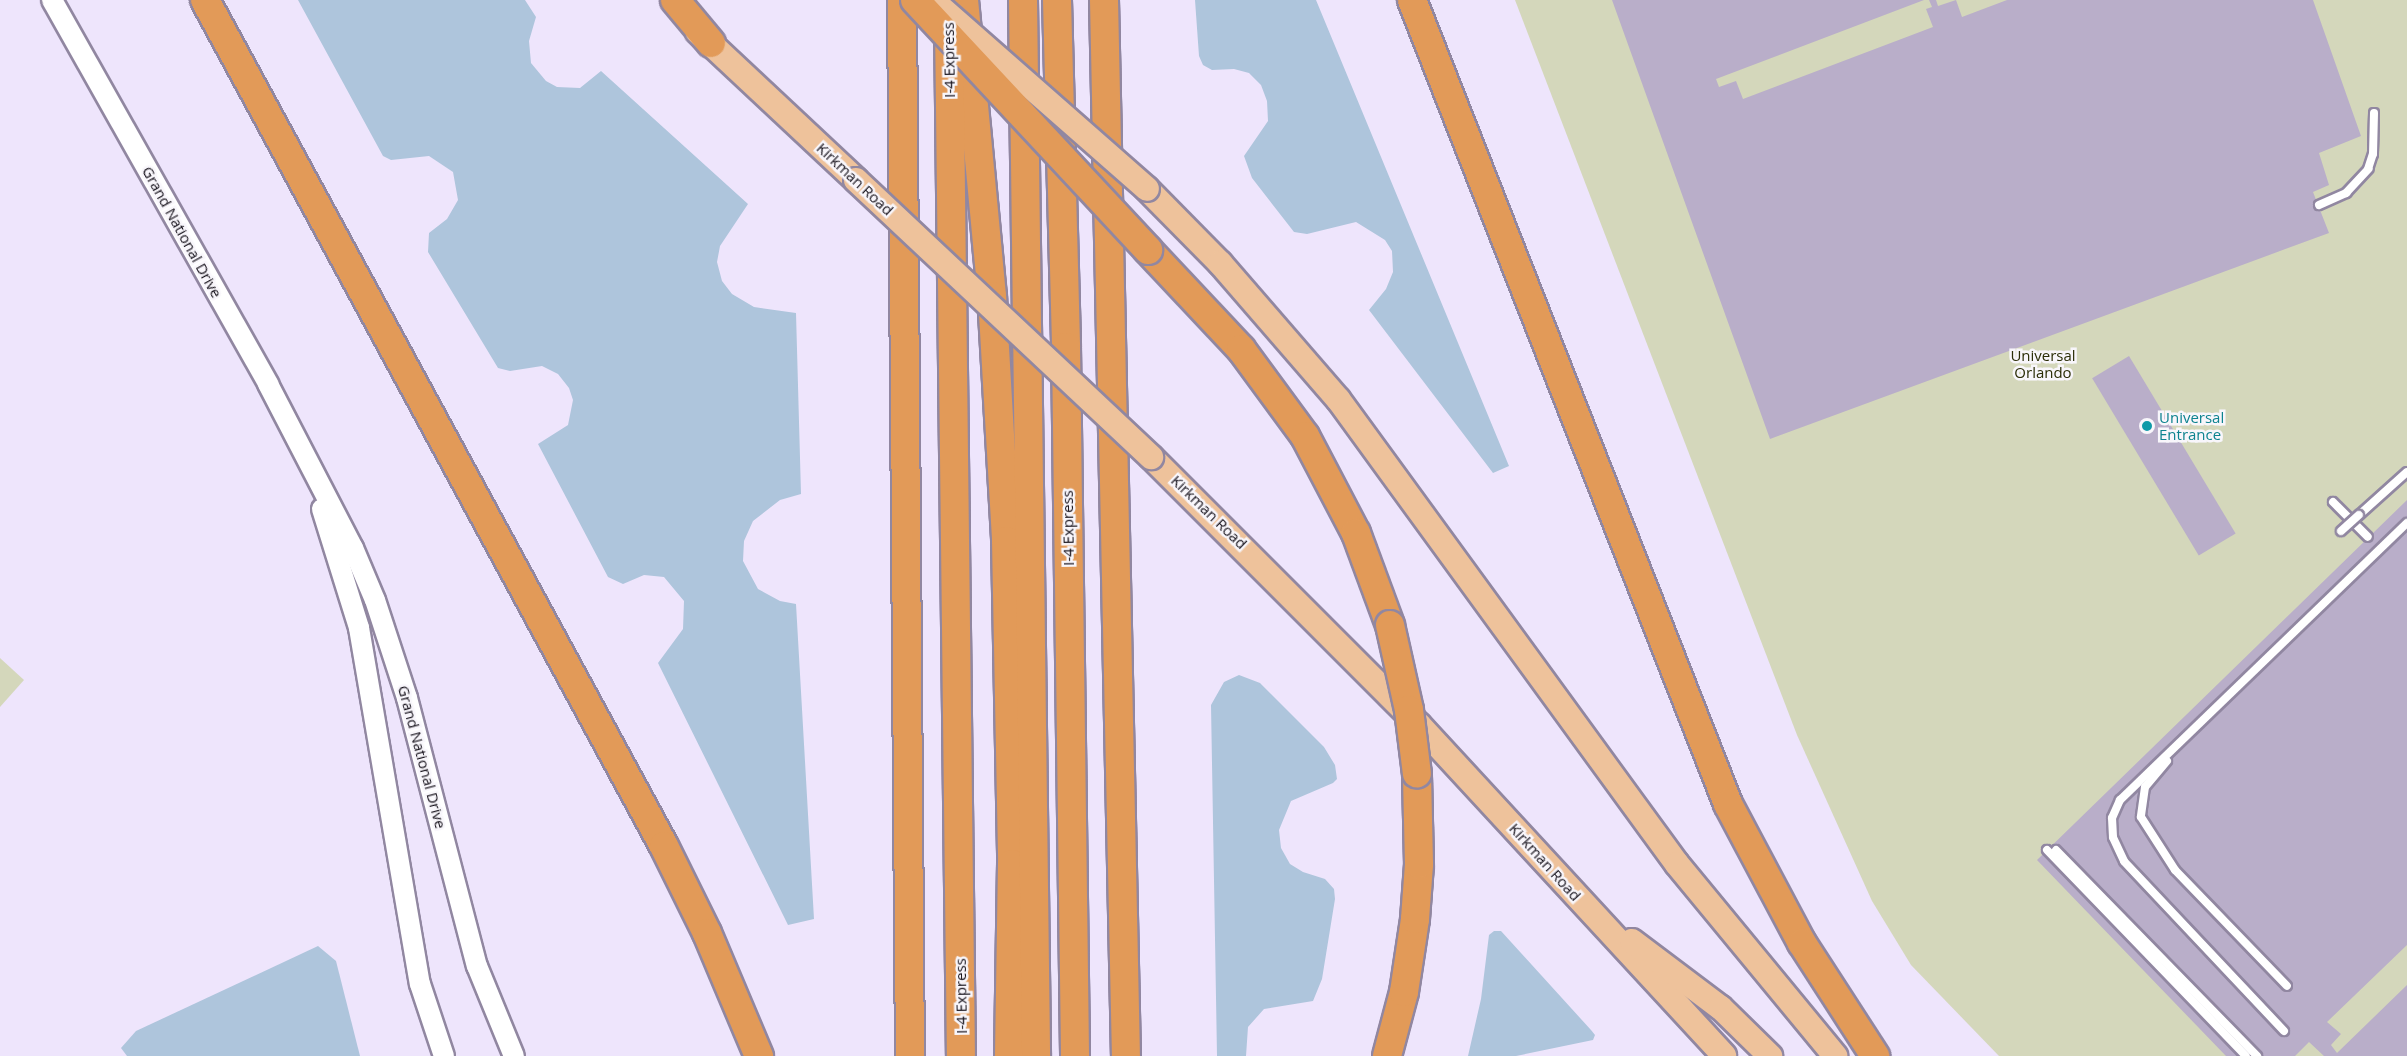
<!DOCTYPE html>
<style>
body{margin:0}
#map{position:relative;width:2407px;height:1056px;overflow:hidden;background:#eee5fc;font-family:"Open Sans",sans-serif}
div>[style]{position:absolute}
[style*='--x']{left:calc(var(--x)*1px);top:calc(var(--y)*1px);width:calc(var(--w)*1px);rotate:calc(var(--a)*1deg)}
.green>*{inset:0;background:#d4d7bb}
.water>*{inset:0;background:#aec5dc}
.building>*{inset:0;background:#b9aec9;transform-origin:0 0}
.roads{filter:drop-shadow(2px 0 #9187a1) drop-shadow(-2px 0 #9187a1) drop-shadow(0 2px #9187a1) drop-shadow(0 -2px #9187a1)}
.service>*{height:8px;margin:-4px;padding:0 4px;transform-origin:4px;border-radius:4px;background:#fff}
.tertiary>*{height:20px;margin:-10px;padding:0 10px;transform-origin:10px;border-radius:10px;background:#fff}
.primary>*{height:24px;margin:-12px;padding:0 12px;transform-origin:12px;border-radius:12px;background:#eec29b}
.motorway>*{height:28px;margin:-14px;padding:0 14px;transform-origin:14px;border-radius:14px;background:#e29a58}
.bridges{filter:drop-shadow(2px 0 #9187a1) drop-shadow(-2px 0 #9187a1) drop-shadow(0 2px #9187a1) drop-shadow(0 -2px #9187a1)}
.service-bridge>*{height:8px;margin:-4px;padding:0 4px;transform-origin:4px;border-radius:4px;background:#fff}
.primary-bridge>*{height:24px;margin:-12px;padding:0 12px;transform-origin:12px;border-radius:12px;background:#eec29b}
.motorway-bridge>*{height:28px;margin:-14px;padding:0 14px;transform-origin:14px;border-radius:14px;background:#e29a58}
.dots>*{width:16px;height:16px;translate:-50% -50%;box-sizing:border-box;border:3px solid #f8f6fb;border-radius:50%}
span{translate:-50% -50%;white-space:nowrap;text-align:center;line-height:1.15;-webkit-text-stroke:5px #f8f6fb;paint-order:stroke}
.street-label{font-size:15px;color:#15111a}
.park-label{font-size:15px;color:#2b2e07}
.culture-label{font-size:15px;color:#0d838f}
.left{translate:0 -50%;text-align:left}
</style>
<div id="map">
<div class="green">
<i style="clip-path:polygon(1515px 0,2407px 0,2407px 1056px,1999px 1056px,1911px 965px,1872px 901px,1797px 735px)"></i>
<i style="clip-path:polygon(0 658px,24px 680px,0 707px)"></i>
</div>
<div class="water">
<i style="clip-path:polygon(298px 0,525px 0,536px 17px,529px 41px,531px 63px,546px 81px,557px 87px,580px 88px,601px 71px,748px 204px,720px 246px,717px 262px,722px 281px,732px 294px,754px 307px,796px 313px,801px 494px,780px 500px,753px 521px,744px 541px,743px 561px,758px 589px,780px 601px,796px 604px,814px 919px,788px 925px,658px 663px,683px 629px,684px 601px,664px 577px,644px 575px,623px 584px,608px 577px,538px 444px,568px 425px,573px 400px,569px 388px,558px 374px,542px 366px,510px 371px,498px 368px,428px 252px,429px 233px,447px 219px,458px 200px,453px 172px,429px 156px,391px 160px,383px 156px)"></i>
<i style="clip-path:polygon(1195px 0,1316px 0,1509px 466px,1493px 473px,1369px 310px,1386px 289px,1393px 272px,1392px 251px,1385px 240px,1356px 222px,1307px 234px,1294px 232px,1252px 178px,1244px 156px,1268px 121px,1267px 101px,1261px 85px,1249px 73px,1234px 69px,1212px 70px,1203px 65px,1199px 56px)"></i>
<i style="clip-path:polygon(1239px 675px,1260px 683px,1324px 747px,1335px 765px,1337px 779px,1333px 783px,1291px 801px,1279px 830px,1281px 848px,1290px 864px,1303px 872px,1325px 879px,1334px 889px,1335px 899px,1322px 979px,1313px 1001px,1264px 1009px,1248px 1027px,1246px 1056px,1217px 1056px,1211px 705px,1224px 682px)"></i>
<i style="clip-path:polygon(1494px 931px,1501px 931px,1591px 1030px,1595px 1035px,1593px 1040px,1516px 1056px,1468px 1056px,1481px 999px,1489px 935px)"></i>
<i style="clip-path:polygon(318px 946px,336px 961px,360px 1056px,127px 1056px,121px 1048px,136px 1031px)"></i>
</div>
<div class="building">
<i style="clip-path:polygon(1612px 0,1924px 0,1716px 79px,1719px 87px,1736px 81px,1743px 99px,1933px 27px,1926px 9px,1932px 7px,1929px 0,1936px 0,1938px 6px,1956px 0,1962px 17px,2007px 0,2313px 0,2361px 136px,2319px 153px,2329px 185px,2313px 192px,2329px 233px,1770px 439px)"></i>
<i style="left:2129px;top:356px;width:207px;height:43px;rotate:59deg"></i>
<i style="clip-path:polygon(2407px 500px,2407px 945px,2327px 1022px,2341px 1034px,2331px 1045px,2337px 1053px,2407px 985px,2407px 1056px,2324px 1056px,2309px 1042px,2295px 1056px,2226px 1056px,2037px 860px)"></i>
</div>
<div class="roads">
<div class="service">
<i style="--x:2319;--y:205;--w:30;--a:-24"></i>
<i style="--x:2346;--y:193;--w:33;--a:-47"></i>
<i style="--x:2368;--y:169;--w:16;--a:-72"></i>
<i style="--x:2373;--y:154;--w:41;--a:-88.6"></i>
<i style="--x:2333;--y:502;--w:49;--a:45"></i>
<i style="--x:2359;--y:515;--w:64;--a:-41.9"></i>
<i style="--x:2167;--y:761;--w:34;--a:130"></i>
<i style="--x:2145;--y:787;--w:30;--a:98"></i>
<i style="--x:2141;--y:817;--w:63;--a:57.3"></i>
<i style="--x:2175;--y:870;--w:161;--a:46"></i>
<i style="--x:2047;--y:850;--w:286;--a:46"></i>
<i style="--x:2056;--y:850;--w:288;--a:45.7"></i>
<i style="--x:2284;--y:1031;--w:233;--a:-133.3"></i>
<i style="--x:2124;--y:861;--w:26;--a:-115"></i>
<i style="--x:2113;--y:837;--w:19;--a:-93"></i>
<i style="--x:2112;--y:818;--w:20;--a:-66"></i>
<i style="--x:2120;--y:800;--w:399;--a:-44"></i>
</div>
<div class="tertiary">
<i style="--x:52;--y:0;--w:441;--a:60.6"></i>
<i style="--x:268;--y:384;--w:185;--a:62.6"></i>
<i style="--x:353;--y:548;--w:56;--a:67.1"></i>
<i style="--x:375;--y:600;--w:103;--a:71.9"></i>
<i style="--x:407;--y:698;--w:277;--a:75.4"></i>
<i style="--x:477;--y:966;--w:97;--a:67.7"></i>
<i style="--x:322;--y:509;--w:125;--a:72.7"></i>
<i style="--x:359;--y:628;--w:361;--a:80.3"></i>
<i style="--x:420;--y:984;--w:76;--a:71.6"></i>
</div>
<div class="primary">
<i style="--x:698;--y:32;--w:216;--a:43.1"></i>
<i style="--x:1147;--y:189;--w:104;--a:45.4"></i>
<i style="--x:1220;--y:263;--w:180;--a:49.1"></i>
<i style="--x:1338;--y:399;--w:575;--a:53.91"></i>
<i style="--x:1677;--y:864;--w:249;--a:50.5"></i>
<i style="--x:1151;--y:457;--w:379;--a:45"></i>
<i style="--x:1419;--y:725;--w:450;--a:47.3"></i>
<i style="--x:1632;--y:941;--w:111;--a:37"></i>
<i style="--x:1721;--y:1008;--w:69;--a:44.4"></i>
</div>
<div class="motorway">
<i style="--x:205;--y:0;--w:962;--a:61.52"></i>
<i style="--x:664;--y:846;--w:97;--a:63.7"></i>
<i style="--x:707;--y:933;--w:134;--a:67.1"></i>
<i style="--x:675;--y:0;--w:56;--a:50.1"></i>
<i style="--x:902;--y:0;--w:1056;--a:89.57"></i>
<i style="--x:964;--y:0;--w:297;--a:84.6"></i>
<i style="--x:992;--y:296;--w:245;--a:86.7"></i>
<i style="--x:1006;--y:541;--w:323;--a:88.9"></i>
<i style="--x:1012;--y:864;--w:192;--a:90.9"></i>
<i style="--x:1023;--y:0;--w:1056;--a:89.29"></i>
<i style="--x:1057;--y:0;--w:347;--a:88.5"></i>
<i style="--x:1066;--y:347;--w:709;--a:89.27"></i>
<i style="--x:1104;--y:0;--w:1056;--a:88.81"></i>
<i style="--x:1412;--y:0;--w:864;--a:68.54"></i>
<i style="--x:1728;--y:804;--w:157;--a:62"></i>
<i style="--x:1802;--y:943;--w:135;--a:57.1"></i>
<i style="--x:949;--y:20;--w:1036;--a:89.34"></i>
<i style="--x:1148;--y:250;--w:136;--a:46.8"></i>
<i style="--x:1241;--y:349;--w:108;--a:53.7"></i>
<i style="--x:1305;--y:436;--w:110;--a:62.3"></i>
<i style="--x:1356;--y:533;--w:98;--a:69.7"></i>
<i style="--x:1387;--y:1056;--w:66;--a:-75.1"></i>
<i style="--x:1404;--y:992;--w:74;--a:-81.4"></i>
<i style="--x:1415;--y:919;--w:55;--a:-85.8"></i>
<i style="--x:1419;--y:864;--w:90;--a:-91.3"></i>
</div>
</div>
<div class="bridges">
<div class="service-bridge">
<i style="--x:2341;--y:531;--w:24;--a:-42"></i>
</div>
<div class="primary-bridge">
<i style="--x:932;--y:0;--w:286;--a:41.3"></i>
<i style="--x:856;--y:180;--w:405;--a:43.2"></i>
</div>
<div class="motorway-bridge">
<i style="--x:915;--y:0;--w:342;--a:47"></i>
<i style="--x:1390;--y:625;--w:87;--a:77.4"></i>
<i style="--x:1409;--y:710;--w:64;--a:82.9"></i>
</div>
</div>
<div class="dots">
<i style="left:2147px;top:426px;background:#0f9aa8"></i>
</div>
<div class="street-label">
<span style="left:949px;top:60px;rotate:-91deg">I-4 Express</span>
<span style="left:855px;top:179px;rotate:43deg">Kirkman Road</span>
<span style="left:182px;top:232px;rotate:61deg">Grand National Drive</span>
<span style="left:1209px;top:512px;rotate:44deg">Kirkman Road</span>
<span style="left:1068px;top:528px;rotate:-91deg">I-4 Express</span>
<span style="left:422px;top:757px;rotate:75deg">Grand National Drive</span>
<span style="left:1545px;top:862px;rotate:48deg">Kirkman Road</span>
<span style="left:961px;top:996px;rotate:-91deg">I-4 Express</span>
</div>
<div class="park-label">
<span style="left:2043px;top:364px">Universal<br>Orlando</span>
</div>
<div class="culture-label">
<span class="left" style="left:2159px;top:426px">Universal<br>Entrance</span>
</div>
</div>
